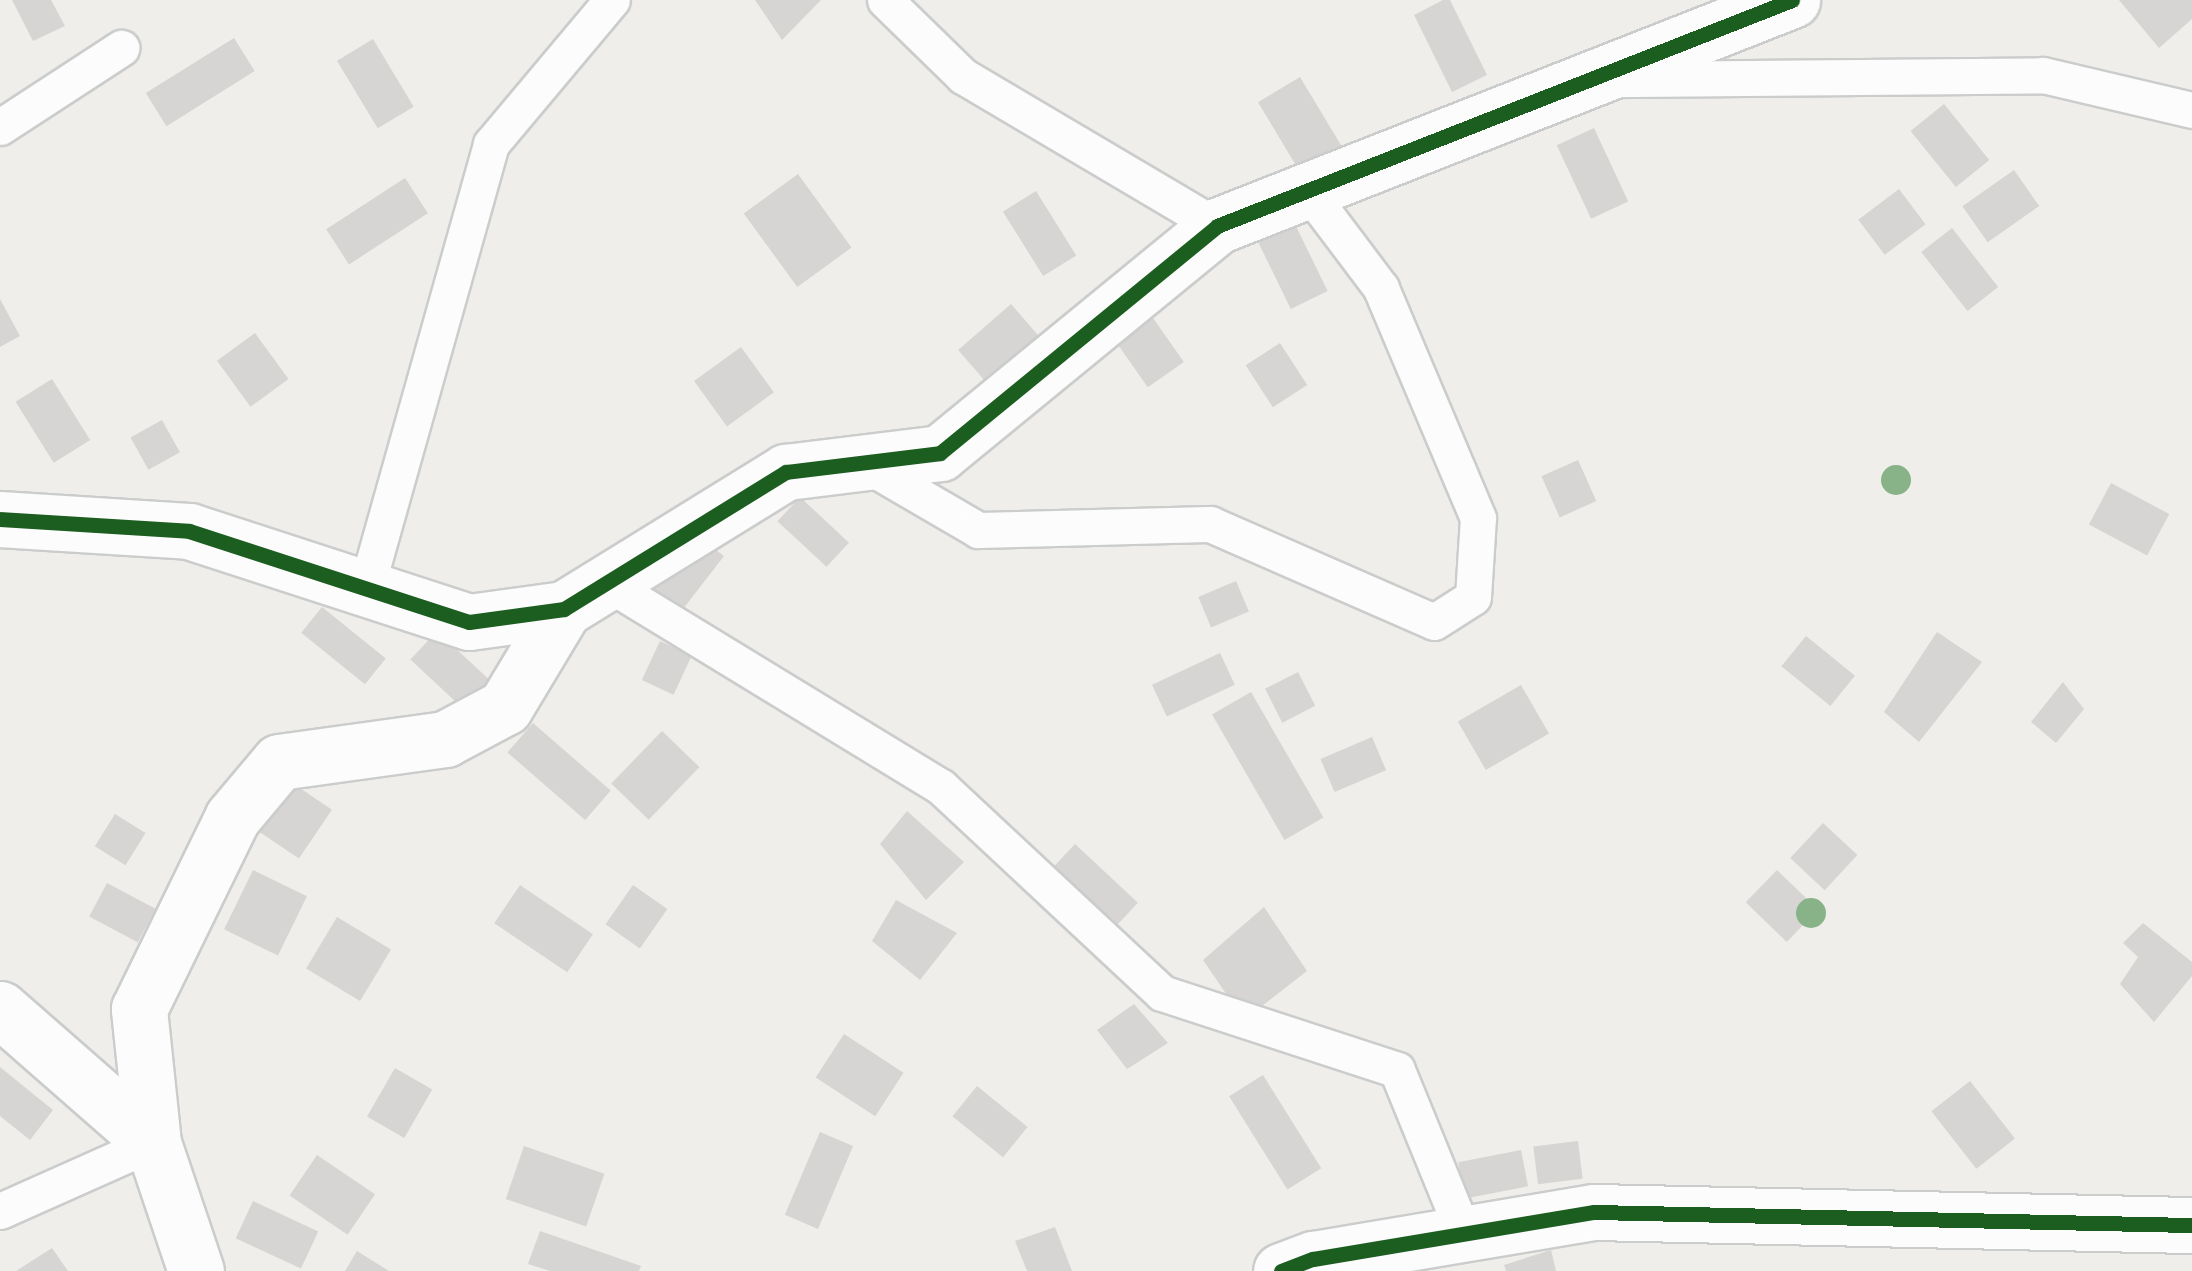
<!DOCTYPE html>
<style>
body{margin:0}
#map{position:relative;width:2192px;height:1271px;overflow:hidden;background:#efeeea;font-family:Karla,sans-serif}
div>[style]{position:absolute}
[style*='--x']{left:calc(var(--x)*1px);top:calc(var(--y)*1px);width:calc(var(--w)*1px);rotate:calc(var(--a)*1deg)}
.building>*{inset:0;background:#d6d5d3;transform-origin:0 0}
.roads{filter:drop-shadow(2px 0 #cbcccc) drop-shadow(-2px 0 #cbcccc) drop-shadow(0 2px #cbcccc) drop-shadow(0 -2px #cbcccc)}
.service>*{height:35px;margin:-17.5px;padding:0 17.5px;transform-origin:17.5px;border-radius:17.5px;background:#fdfcfc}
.minor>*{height:55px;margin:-27.5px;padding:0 27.5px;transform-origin:27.5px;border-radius:27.5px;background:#fdfcfc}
.cycleway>*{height:15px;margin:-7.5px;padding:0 7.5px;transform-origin:7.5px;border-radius:7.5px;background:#1b5e20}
.trees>*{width:30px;height:30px;margin:-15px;border-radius:50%;background:#88b388}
span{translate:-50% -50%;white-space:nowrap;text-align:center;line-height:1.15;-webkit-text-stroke:8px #fff;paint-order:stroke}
</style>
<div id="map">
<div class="building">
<i style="clip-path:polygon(12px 0,51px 0,65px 26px,33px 41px)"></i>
<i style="clip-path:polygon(755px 0,821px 0,782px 40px)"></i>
<i style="clip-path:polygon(1443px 0,1450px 0,1487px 75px,1452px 92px,1414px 15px)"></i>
<i style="clip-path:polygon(2119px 0,2192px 0,2192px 19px,2159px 48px)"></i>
<i style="left:234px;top:38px;width:39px;height:104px;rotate:58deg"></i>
<i style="left:373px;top:39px;width:79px;height:42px;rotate:59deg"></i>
<i style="left:1300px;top:77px;width:85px;height:49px;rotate:59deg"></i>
<i style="left:1944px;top:104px;width:72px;height:43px;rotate:51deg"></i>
<i style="left:1594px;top:128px;width:81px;height:41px;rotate:65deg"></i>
<i style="left:2014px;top:170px;width:44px;height:63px;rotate:55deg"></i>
<i style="left:798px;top:174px;width:91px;height:67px;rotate:54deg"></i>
<i style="left:405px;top:178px;width:42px;height:94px;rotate:57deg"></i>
<i style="left:1899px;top:189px;width:44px;height:51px;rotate:53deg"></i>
<i style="left:1036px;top:191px;width:76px;height:39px;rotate:58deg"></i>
<i style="left:1293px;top:220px;width:79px;height:41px;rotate:64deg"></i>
<i style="left:1952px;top:228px;width:75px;height:39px;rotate:52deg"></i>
<i style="clip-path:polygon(0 299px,20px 336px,0 347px)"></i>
<i style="left:1011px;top:304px;width:46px;height:70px;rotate:49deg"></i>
<i style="left:1146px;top:308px;width:66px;height:44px;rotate:55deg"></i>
<i style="left:255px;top:333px;width:57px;height:47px;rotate:54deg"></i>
<i style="left:1280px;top:343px;width:50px;height:41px;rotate:57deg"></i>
<i style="left:741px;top:347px;width:56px;height:58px;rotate:54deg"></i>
<i style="left:52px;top:379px;width:72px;height:43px;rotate:58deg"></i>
<i style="left:162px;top:420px;width:37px;height:36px;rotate:61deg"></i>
<i style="left:1578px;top:460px;width:45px;height:40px;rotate:66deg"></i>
<i style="left:2111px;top:483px;width:66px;height:47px;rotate:28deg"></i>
<i style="left:800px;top:497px;width:67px;height:33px;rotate:43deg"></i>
<i style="clip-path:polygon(691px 531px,724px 556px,673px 622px,607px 583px)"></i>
<i style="left:1236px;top:581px;width:33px;height:41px;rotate:67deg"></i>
<i style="left:322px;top:607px;width:82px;height:33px;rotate:39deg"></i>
<i style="left:437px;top:631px;width:73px;height:39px;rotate:43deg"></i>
<i style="clip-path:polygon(1937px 632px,1982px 662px,1919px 742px,1884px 712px)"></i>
<i style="left:1806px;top:636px;width:63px;height:39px;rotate:39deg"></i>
<i style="left:660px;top:641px;width:35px;height:43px;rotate:25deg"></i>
<i style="left:1220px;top:653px;width:35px;height:75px;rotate:65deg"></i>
<i style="left:1298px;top:672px;width:38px;height:37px;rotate:63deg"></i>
<i style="clip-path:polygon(2063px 682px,2084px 709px,2056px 743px,2031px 722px)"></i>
<i style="left:1521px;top:685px;width:56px;height:73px;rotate:60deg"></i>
<i style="left:1251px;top:692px;width:145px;height:45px;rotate:60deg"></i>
<i style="left:533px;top:723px;width:103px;height:39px;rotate:41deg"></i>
<i style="left:662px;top:731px;width:52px;height:73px;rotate:44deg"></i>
<i style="left:1372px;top:737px;width:36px;height:56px;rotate:67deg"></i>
<i style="left:288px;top:780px;width:53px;height:59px;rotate:34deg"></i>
<i style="clip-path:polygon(907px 811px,964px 862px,926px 900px,880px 844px)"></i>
<i style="left:115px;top:814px;width:36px;height:38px;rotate:32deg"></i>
<i style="left:1823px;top:823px;width:47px;height:48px;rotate:43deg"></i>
<i style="left:1075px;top:844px;width:86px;height:35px;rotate:43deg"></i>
<i style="left:253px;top:870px;width:60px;height:66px;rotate:26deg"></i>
<i style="left:1777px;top:870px;width:57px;height:45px;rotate:44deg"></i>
<i style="left:107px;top:883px;width:55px;height:38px;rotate:28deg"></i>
<i style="left:520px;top:885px;width:88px;height:46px;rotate:34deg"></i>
<i style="left:633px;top:885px;width:42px;height:48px;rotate:35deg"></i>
<i style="clip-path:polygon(896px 900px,957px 933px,920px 980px,872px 941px)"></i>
<i style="clip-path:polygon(1264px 907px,1307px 971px,1244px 1020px,1203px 960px)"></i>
<i style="left:337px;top:917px;width:63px;height:60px;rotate:31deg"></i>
<i style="clip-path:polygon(2143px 923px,2192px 962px,2192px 976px,2154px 1022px,2120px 984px,2138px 957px,2123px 943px)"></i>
<i style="clip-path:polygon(1134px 1004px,1168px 1043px,1127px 1069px,1097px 1030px)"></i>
<i style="left:844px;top:1034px;width:71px;height:52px;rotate:33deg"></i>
<i style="clip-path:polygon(0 1067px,53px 1110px,30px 1140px,0 1116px)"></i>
<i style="left:395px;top:1068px;width:43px;height:56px;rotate:30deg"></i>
<i style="left:1263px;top:1075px;width:110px;height:40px;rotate:58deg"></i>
<i style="left:1970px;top:1081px;width:73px;height:49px;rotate:52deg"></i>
<i style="left:977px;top:1086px;width:65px;height:39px;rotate:39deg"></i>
<i style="left:820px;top:1132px;width:36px;height:90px;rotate:23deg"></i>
<i style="left:1578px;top:1141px;width:38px;height:45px;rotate:83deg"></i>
<i style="left:524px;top:1146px;width:85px;height:56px;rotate:19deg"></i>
<i style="left:1521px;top:1150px;width:37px;height:64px;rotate:79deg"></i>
<i style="left:317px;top:1155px;width:70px;height:49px;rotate:34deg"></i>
<i style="left:253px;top:1201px;width:72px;height:41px;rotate:25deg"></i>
<i style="clip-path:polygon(1055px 1227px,1072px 1271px,1027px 1271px,1015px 1241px)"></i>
<i style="clip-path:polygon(540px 1231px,641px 1266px,639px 1271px,550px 1271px,528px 1264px)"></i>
<i style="clip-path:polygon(52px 1248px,68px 1271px,16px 1271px)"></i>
<i style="clip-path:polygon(1551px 1250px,1556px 1271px,1506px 1271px,1504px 1265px)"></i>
<i style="clip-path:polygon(357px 1251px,389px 1271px,345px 1271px)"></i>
</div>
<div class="roads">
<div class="service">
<i style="--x:885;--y:0;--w:109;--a:44.3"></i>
<i style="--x:963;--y:76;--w:295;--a:30.6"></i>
<i style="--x:1621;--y:79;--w:422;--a:-0.5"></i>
<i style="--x:2043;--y:75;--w:153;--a:13.2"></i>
<i style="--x:0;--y:127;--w:145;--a:-33.1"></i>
<i style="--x:863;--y:463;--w:133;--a:30.2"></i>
<i style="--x:978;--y:530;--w:232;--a:-1.5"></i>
<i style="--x:1210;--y:524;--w:244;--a:23.6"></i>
<i style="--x:1434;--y:622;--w:46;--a:-32.7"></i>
<i style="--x:1473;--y:597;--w:79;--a:-86.4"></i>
<i style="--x:1478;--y:518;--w:250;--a:-112.9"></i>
<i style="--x:1381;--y:288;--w:121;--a:-127"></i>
<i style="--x:607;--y:583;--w:391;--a:31.4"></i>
<i style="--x:941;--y:787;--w:302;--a:43"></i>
<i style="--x:1162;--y:993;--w:247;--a:18.1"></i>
<i style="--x:1397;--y:1070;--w:177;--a:67.8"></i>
<i style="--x:366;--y:589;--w:462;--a:-74.3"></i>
<i style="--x:491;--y:144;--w:188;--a:-50"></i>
<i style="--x:0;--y:1211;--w:167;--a:-24"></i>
</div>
<div class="minor">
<i style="--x:0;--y:519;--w:189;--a:3.6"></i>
<i style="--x:189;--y:531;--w:294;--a:18"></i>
<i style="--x:469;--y:622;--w:96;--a:-7.8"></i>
<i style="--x:564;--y:609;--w:261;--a:-31.7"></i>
<i style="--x:786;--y:472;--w:155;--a:-7"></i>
<i style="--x:940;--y:453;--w:358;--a:-39.3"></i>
<i style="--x:1217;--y:226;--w:618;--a:-21.46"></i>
<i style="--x:0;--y:1009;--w:203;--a:41.2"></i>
<i style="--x:196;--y:1271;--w:135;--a:-108.6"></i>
<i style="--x:153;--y:1143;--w:135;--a:-96"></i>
<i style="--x:139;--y:1009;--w:212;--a:-64"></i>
<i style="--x:232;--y:818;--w:73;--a:-50"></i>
<i style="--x:279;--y:762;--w:168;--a:-7.9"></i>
<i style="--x:445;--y:739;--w:68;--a:-28.1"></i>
<i style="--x:505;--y:707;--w:114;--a:-59"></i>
<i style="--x:1281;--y:1271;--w:34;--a:-21"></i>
<i style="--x:1313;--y:1259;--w:285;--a:-9.5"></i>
<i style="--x:1594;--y:1212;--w:598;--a:1.25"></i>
</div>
</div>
<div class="cycleway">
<i style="--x:0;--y:519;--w:189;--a:3.6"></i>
<i style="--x:189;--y:531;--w:294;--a:18"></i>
<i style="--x:469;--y:622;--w:96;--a:-7.8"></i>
<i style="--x:564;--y:609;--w:261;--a:-31.7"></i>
<i style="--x:786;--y:472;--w:155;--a:-7"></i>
<i style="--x:940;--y:453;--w:358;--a:-39.3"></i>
<i style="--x:1217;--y:226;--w:618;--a:-21.46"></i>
<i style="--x:1281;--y:1271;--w:34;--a:-21"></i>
<i style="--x:1313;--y:1259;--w:285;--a:-9.5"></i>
<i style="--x:1594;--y:1212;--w:598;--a:1.25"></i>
</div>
<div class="trees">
<i style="left:1896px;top:480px"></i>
<i style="left:1811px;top:913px"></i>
</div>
</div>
